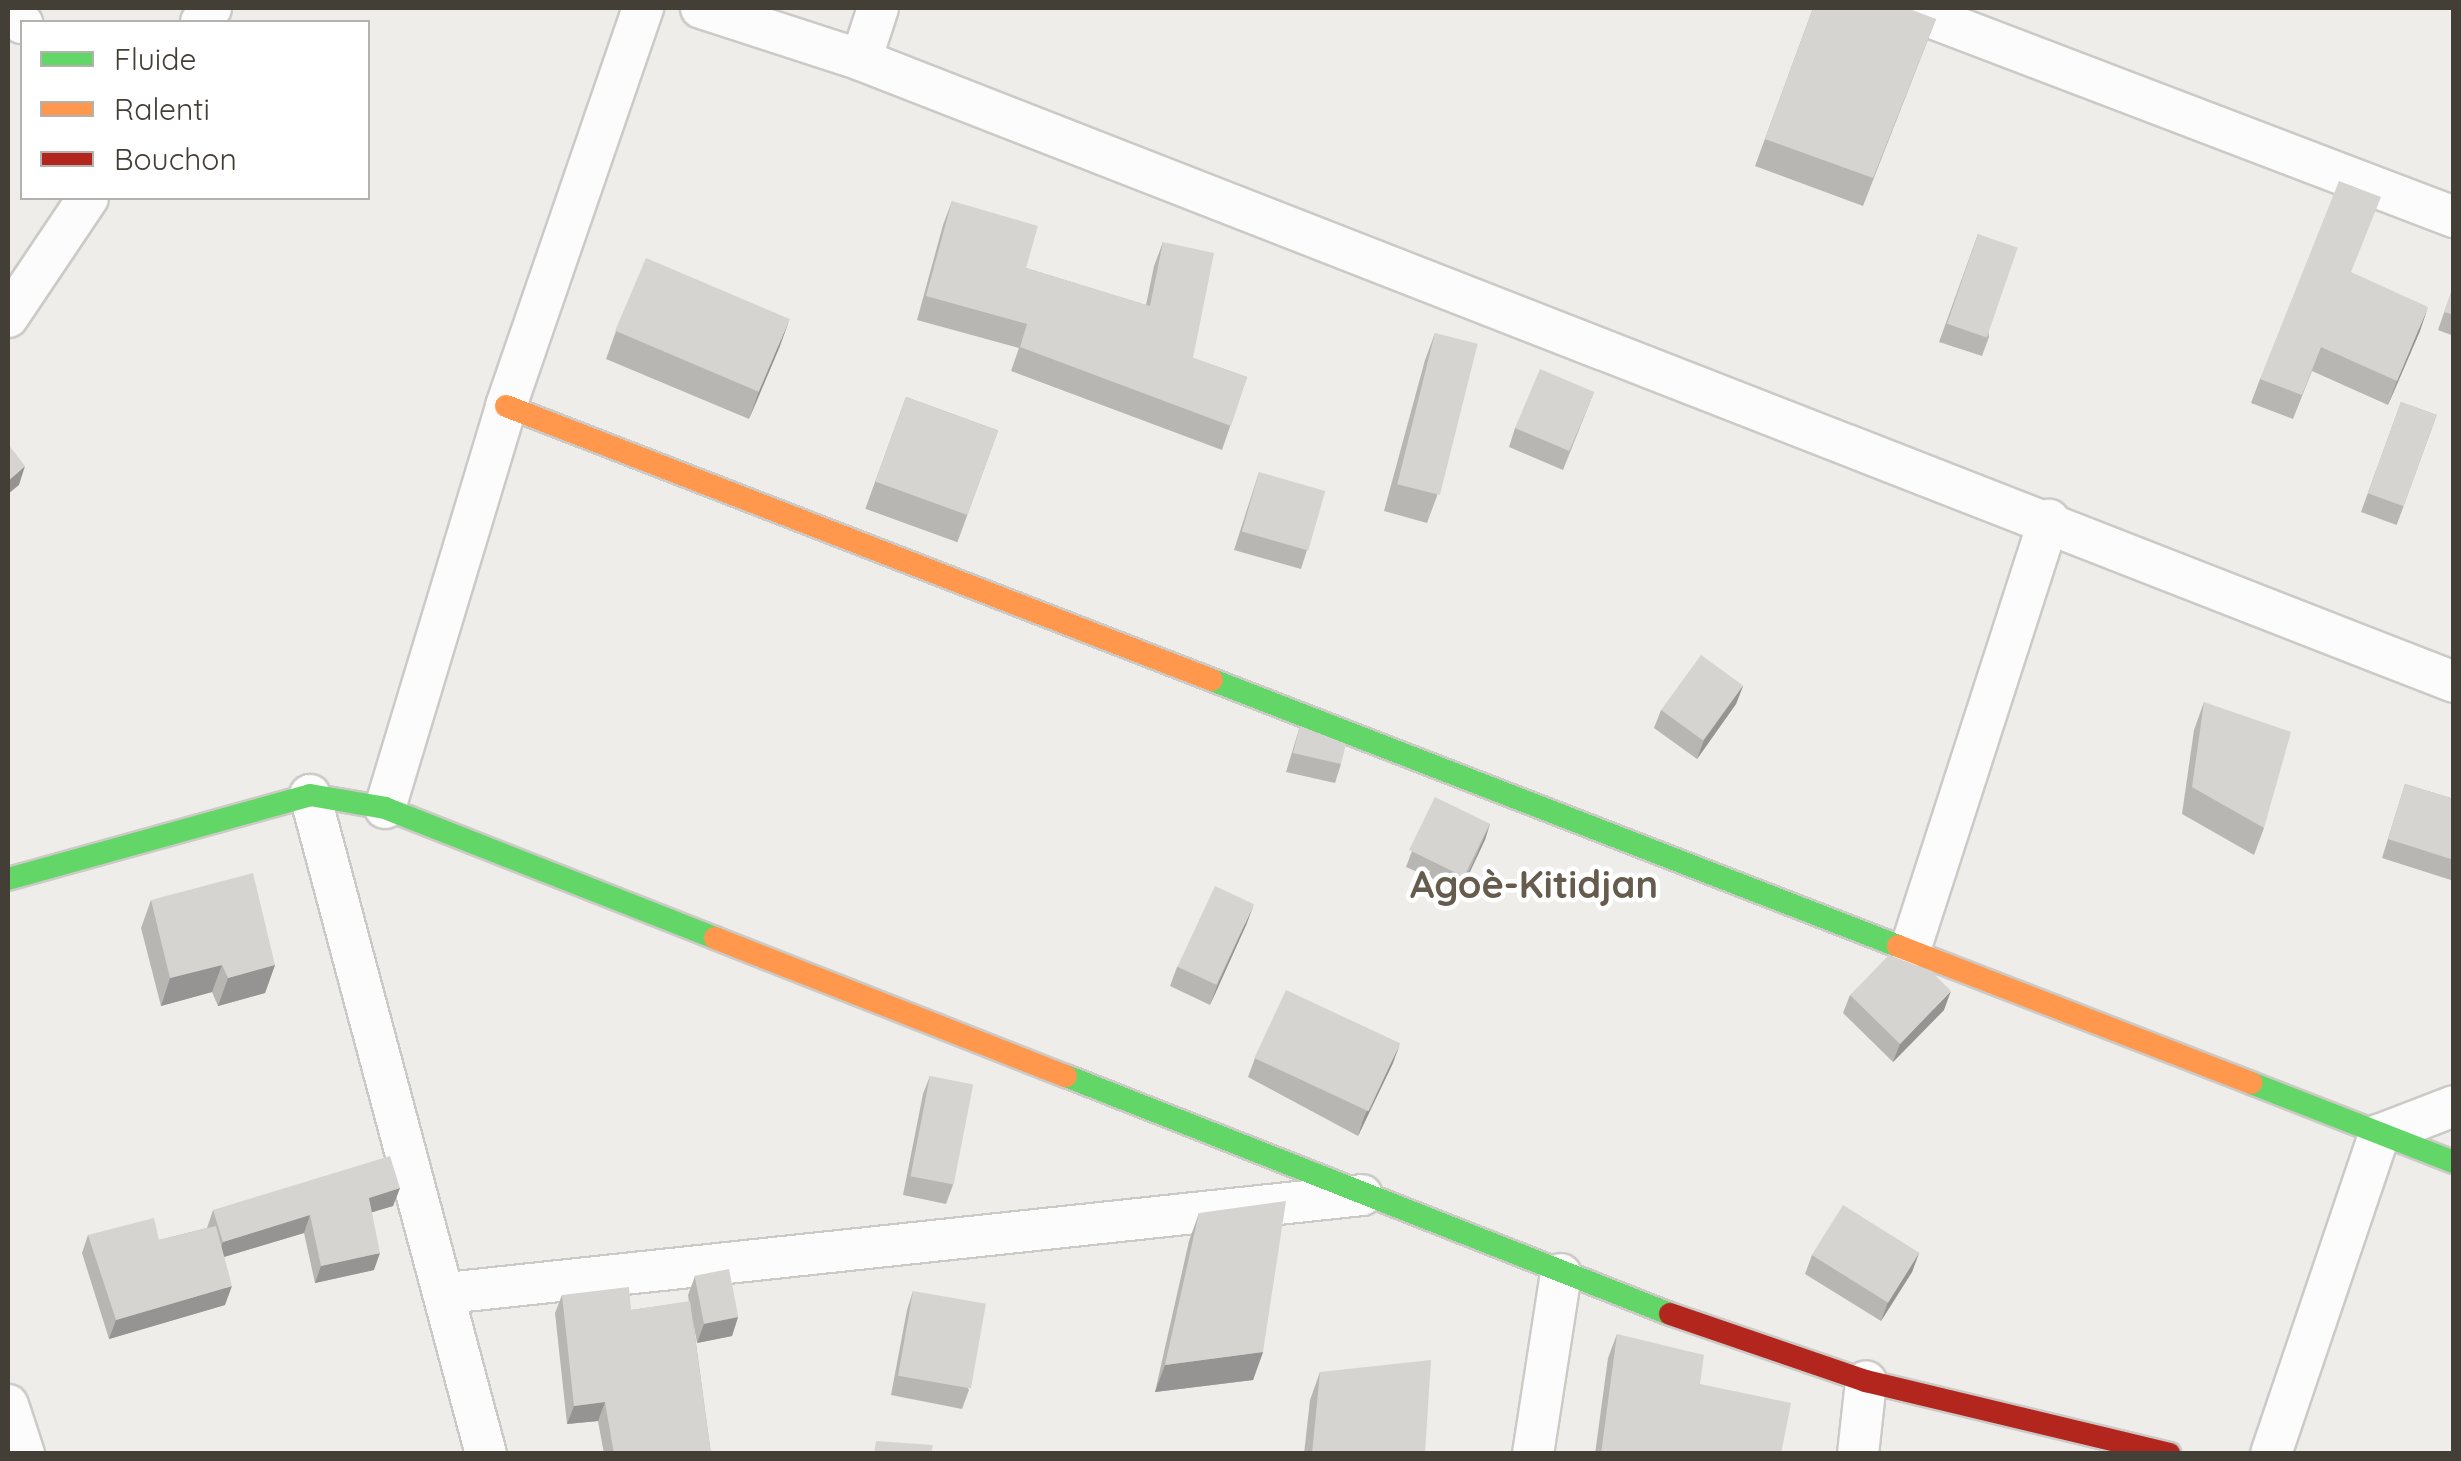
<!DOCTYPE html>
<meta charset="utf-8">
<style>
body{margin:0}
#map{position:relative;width:2461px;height:1461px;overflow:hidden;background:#eeede9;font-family:Quicksand,sans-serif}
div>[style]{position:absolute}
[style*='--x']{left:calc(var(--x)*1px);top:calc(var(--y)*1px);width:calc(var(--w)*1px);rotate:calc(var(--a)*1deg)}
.roads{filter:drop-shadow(2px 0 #cccac6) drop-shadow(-2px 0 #cccac6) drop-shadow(0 2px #cccac6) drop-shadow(0 -2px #cccac6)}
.street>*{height:40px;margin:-20px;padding:0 20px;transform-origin:20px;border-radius:20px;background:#fcfcfc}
.fast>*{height:22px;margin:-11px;padding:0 11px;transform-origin:11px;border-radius:11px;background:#63d668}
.slow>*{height:22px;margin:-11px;padding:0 11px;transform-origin:11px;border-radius:11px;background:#ff974d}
.jam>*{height:22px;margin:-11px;padding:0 11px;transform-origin:11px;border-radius:11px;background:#b3261e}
.wall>*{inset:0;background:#b8b6b3;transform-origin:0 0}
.shaded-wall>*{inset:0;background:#969492}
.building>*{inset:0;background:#d6d4d0;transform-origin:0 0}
span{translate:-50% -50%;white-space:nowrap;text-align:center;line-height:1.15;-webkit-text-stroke:9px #fff;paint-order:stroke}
.district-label{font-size:38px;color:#655c4e;font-weight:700}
.frame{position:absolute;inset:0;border:10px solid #433e36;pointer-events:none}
.legend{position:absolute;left:20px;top:20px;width:350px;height:180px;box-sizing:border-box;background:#fff;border:2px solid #b4b2af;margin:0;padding:12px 18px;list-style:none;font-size:30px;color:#433e36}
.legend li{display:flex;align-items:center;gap:20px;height:50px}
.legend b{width:50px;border:2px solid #b4b2af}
</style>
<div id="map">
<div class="roads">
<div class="street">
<i style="--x:8;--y:8;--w:21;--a:47"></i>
<i style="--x:701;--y:8;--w:168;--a:18"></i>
<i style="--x:861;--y:60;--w:1710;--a:21.33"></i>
<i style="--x:1906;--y:8;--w:587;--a:20.88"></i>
<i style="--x:201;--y:22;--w:17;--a:-54"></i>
<i style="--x:861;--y:60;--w:55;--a:-71.9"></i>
<i style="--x:8;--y:317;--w:143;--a:-56.1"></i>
<i style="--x:310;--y:795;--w:682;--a:75.05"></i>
<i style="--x:385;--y:808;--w:420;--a:-73.2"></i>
<i style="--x:506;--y:406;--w:421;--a:-71"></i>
<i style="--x:1911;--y:947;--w:449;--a:-72.1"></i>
<i style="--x:447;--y:1293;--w:920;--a:-6.11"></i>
<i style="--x:8;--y:1405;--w:52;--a:71.9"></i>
<i style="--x:1533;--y:1454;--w:182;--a:-81.2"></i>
<i style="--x:1858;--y:1454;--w:73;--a:-83.7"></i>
<i style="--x:2271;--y:1454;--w:337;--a:-71.3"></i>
<i style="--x:2379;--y:1135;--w:80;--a:-21.1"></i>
</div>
<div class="fast">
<i style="--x:1212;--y:680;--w:736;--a:21.19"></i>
<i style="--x:8;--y:879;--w:313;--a:-15.5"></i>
<i style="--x:310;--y:795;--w:76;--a:9.8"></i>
<i style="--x:385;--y:808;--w:355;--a:21.5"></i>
<i style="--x:1066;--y:1076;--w:649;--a:21.51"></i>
<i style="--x:2251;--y:1083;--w:218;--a:21.3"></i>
</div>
<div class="slow">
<i style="--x:506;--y:406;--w:757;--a:21.21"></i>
<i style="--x:715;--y:938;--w:377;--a:21.5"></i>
<i style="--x:1898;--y:946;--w:379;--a:21.2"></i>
</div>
<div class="jam">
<i style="--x:1670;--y:1314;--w:207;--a:18.9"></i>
<i style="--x:1866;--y:1381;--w:312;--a:13.5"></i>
</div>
</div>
<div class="wall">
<i style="clip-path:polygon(1813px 8px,1936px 19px,1863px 206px,1755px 166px)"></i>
<i style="clip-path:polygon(952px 201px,1026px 268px,1146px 305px,1154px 266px,1163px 242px,1193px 358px,1247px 377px,1222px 450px,1011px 371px,1019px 348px,917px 320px,943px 225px)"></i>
<i style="clip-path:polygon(1978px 234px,1989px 337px,1982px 356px,1939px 342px)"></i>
<i style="clip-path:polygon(2351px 273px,2420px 331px,2388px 405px,2312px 371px,2293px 419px,2251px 403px,2260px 379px)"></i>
<i style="clip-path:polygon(2454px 284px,2454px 336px,2438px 330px)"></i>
<i style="clip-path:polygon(616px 331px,780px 346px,749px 419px,606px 359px)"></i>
<i style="clip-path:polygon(1435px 333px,1437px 496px,1427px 523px,1384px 511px,1425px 360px)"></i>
<i style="clip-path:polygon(1594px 392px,1563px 470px,1509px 447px,1515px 428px)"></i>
<i style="left:906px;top:397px;width:98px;height:119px;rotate:20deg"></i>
<i style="left:2401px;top:402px;width:38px;height:117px;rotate:20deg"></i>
<i style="clip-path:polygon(1259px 472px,1307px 550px,1301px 569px,1234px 550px)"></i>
<i style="clip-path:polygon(1743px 686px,1736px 704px,1697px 759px,1654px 728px,1661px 710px)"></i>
<i style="clip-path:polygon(2204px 702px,2264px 828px,2254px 855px,2182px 814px,2194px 730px)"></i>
<i style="clip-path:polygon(1300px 726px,1341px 764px,1335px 783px,1286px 772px)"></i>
<i style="clip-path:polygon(2405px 784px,2454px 799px,2454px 881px,2382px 858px)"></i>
<i style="clip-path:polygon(1490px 824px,1461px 891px,1406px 867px,1412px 851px)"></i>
<i style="clip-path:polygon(151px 900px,275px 965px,265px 993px,218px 1006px,212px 992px,161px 1006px,141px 928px)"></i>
<i style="clip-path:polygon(1247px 923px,1210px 1005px,1170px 986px,1177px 967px)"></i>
<i style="clip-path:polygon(1850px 995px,1944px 1010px,1893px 1062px,1843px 1013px)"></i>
<i style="clip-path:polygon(1255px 1058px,1393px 1063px,1358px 1136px,1248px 1077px)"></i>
<i style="clip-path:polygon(930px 1076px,953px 1185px,946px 1204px,903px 1195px,923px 1094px)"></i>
<i style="clip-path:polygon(400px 1188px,393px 1206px,372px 1212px,374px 1270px,315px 1283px,304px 1233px,224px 1257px,225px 1305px,109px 1339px,82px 1253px,88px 1235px,159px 1240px,207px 1228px,213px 1210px)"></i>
<i style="clip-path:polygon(1199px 1213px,1263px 1352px,1253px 1380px,1155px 1392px,1189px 1241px)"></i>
<i style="clip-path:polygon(1919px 1253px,1912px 1272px,1881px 1321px,1805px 1274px,1812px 1255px)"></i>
<i style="clip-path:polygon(695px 1276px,738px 1317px,732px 1336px,697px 1343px,693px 1321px,711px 1454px,604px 1454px,598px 1421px,567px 1424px,555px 1313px,562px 1295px,631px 1310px,689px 1302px,688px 1295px)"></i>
<i style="clip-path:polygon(913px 1291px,969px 1390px,962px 1409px,891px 1395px,907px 1310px)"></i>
<i style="clip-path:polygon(1617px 1334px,1700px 1384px,1781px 1454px,1595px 1454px,1608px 1358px)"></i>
<i style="clip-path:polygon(1320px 1372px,1425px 1454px,1304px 1454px,1310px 1400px)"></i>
</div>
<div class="shaded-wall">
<i style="clip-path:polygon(2428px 307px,2420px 331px,2388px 405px,2397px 381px)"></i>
<i style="clip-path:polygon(790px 318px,780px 346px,749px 419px,759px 391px)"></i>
<i style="clip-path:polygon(25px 466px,19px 485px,8px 494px,8px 481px)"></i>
<i style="clip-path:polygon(1743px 686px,1736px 704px,1697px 759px,1704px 740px)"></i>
<i style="clip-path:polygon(1490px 824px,1485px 840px,1461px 891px,1467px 876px)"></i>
<i style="clip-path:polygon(1254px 904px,1247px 923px,1210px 1005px,1217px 986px)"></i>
<i style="clip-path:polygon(222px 965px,212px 992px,161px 1006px,170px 978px)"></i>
<i style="clip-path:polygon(275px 965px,265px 993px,218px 1006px,228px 978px)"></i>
<i style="clip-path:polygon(1951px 991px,1944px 1010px,1893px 1062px,1900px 1044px)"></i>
<i style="clip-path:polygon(1400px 1044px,1393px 1063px,1358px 1136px,1364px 1117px)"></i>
<i style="clip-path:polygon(400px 1188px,393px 1206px,363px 1215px,369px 1198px)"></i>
<i style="clip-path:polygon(310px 1215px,304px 1233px,217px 1259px,223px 1242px)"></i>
<i style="clip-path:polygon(380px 1253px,374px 1270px,315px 1283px,321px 1266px)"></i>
<i style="clip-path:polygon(1919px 1253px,1912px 1272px,1881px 1321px,1888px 1302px)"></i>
<i style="clip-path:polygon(232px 1286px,225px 1305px,109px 1339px,116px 1320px)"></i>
<i style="clip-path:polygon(738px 1317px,732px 1336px,697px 1343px,704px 1324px)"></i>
<i style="clip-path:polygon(1263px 1352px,1253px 1380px,1155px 1392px,1165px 1365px)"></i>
<i style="clip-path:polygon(605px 1402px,598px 1421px,567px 1424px,574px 1406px)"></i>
</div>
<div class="building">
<i style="clip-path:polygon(1813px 8px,1907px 8px,1936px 19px,1873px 178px,1765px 139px)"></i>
<i style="clip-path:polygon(2339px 181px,2381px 197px,2351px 272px,2428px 307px,2397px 381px,2321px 347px,2302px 395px,2260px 379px)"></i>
<i style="clip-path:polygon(952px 201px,1038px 226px,1026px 268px,1150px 306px,1163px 242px,1214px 253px,1193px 358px,1247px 377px,1231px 426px,1020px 347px,1027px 324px,926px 296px)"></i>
<i style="left:1978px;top:234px;width:42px;height:95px;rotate:19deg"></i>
<i style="left:646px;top:258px;width:156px;height:79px;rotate:23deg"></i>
<i style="clip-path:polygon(2454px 285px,2454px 315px,2444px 312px)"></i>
<i style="left:1435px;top:333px;width:44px;height:156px;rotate:14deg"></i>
<i style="left:1540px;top:369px;width:59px;height:64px;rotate:23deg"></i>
<i style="left:906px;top:397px;width:98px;height:90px;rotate:20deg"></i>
<i style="left:2401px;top:402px;width:38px;height:97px;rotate:20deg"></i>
<i style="clip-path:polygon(8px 444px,25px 466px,8px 481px)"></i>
<i style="left:1259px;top:472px;width:69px;height:62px;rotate:16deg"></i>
<i style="left:1701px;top:655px;width:52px;height:68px;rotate:36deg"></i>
<i style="clip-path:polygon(2204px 702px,2291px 732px,2264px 828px,2192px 787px)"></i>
<i style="clip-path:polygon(1300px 726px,1346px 744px,1341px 764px,1293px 753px)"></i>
<i style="clip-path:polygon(2405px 784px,2454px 799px,2454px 860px,2388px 839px)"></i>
<i style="left:1435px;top:797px;width:61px;height:59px;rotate:26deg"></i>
<i style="clip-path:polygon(253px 873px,275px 965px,228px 978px,222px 965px,170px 978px,151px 900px)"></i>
<i style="left:1215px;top:886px;width:43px;height:89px;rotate:25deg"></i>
<i style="clip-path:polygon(1889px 955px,1931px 971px,1951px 991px,1900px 1044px,1850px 995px)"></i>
<i style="left:1286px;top:990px;width:126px;height:75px;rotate:25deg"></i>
<i style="left:930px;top:1076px;width:44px;height:102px;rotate:11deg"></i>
<i style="clip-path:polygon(390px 1156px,400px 1188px,369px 1198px,380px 1253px,321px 1266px,310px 1215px,223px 1242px,213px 1210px)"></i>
<i style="clip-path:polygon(1286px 1201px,1263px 1352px,1165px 1365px,1199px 1213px)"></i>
<i style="left:1843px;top:1205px;width:90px;height:59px;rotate:32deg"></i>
<i style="clip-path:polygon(154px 1218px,159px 1240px,216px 1226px,232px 1286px,116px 1320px,88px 1235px)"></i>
<i style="left:729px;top:1269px;width:49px;height:35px;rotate:79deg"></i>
<i style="clip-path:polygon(629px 1287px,631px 1310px,690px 1301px,711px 1454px,614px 1454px,605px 1402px,574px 1406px,562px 1295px)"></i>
<i style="left:913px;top:1291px;width:74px;height:86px;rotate:10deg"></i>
<i style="clip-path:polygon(1617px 1334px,1704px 1355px,1700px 1384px,1791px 1403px,1781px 1454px,1601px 1454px)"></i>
<i style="clip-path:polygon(1431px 1360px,1425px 1454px,1312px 1454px,1320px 1372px)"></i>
<i style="clip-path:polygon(876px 1441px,933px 1445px,931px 1454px,874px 1454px)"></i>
</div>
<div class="district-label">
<span style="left:1534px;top:885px">Agoè-Kitidjan</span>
</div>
<div class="frame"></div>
<ul class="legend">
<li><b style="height:12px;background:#63d668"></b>Fluide</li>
<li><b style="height:12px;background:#ff974d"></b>Ralenti</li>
<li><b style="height:12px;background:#b3261e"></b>Bouchon</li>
</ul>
</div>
